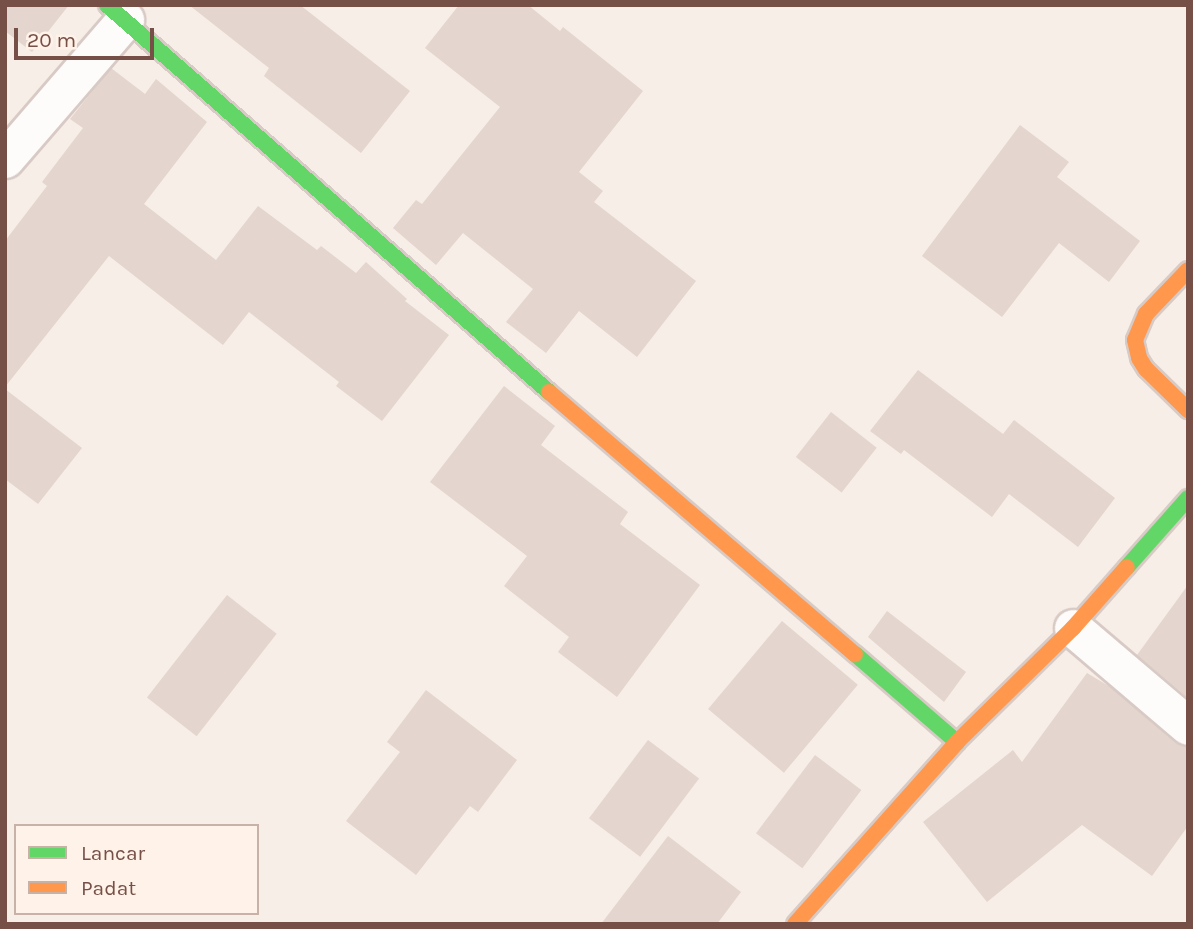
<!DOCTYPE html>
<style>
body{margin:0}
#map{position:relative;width:1193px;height:929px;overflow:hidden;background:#f7eee7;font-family:Karla,sans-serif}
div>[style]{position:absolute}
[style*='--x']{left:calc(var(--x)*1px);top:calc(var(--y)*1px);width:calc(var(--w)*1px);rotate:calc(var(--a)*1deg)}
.building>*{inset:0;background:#e4d5ce;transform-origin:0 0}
.roads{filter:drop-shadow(2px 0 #d8cac5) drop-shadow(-2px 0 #d8cac5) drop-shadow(0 2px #d8cac5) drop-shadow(0 -2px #d8cac5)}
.street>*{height:37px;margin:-18.5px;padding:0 18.5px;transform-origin:18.5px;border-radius:18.5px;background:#fefcfb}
.fast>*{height:16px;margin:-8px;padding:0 8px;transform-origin:8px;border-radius:8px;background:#63d668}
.slow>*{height:16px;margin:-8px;padding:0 8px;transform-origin:8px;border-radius:8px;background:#ff974d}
span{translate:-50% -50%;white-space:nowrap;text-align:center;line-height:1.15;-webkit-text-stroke:5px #fff2e8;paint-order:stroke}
.frame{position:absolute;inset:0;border:7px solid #764f46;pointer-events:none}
.legend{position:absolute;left:14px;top:824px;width:245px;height:91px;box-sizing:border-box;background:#fff2e8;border:2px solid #c8b1a7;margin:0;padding:9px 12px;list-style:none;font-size:21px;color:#764f46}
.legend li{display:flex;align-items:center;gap:14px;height:35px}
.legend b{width:35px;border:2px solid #c8b1a7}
.scale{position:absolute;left:14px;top:28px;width:140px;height:32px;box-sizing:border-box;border:4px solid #764f46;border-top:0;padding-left:9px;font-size:21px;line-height:24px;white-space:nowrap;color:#764f46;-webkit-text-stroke:5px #fff2e8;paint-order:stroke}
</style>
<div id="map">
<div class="building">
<i style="clip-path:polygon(5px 5px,69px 5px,32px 52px,5px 31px)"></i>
<i style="clip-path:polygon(189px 5px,300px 5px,410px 91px,361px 153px,264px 76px,269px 68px)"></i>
<i style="clip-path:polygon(459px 5px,528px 5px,560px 31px,563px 27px,643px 91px,579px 172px,603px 191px,594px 202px,696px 281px,637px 357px,579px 311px,546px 353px,506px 322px,533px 289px,463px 233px,436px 265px,393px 228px,416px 200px,422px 204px,500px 107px,425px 48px)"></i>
<i style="clip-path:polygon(111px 68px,145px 94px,156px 79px,207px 122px,144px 204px,216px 260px,258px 206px,317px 250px,321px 246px,356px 273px,366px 262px,407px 299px,405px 301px,449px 335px,382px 421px,336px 386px,339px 382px,249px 312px,223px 345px,109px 256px,5px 387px,5px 241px,47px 186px,42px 182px,83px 128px,70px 119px)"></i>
<i style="clip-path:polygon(1020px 125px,1069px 162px,1057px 177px,1140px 241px,1109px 282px,1059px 243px,1002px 317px,922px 256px)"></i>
<i style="clip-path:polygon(918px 370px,1003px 434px,1014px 420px,1115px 498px,1078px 547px,1009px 494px,992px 517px,904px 450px,901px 454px,870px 431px)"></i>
<i style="clip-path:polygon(504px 386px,555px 426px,541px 445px,628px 512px,620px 524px,700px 585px,617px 697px,558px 652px,569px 637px,504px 586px,527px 556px,430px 482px)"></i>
<i style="clip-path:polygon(5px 389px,82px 448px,38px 504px,5px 479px)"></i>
<i style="left:831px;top:412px;width:58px;height:57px;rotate:38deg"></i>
<i style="clip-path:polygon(1188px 585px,1188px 698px,1137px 655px)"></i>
<i style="left:227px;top:595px;width:63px;height:130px;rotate:38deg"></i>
<i style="clip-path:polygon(887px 611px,966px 672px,944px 702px,868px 637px)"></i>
<i style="left:782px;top:621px;width:99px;height:115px;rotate:40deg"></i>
<i style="clip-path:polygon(1087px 673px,1112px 688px,1174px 742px,1188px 746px,1188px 826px,1152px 876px,1082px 825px,987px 902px,923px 822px,1013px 750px,1022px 762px)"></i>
<i style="clip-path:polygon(426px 690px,517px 760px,478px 812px,470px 806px,416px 875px,346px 821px,400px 752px,387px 742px)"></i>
<i style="left:648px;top:740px;width:64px;height:98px;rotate:37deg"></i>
<i style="left:815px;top:755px;width:58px;height:98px;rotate:37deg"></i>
<i style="clip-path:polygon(668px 836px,741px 892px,717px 924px,601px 924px)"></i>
</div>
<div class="roads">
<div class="street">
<i style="--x:5;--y:159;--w:184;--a:-49.2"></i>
<i style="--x:1073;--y:628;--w:151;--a:40.4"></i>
</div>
<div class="fast">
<i style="--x:107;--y:5;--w:587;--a:41.2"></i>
<i style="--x:1127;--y:567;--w:92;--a:-48.5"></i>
<i style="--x:855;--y:654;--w:135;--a:40.8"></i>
</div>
<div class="slow">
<i style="--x:1188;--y:270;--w:61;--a:133.7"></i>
<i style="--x:1146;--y:314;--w:28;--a:113"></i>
<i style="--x:1135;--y:340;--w:18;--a:77"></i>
<i style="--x:1139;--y:358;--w:13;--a:58"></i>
<i style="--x:1146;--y:369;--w:59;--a:44.3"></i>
<i style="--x:549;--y:392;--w:403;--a:40.6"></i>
<i style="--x:795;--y:924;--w:244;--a:-48.3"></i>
<i style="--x:957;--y:742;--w:163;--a:-44.5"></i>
<i style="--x:1073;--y:628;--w:81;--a:-48.5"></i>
</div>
</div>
<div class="frame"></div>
<ul class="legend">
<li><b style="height:9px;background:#63d668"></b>Lancar</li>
<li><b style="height:9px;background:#ff974d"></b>Padat</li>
</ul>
<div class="scale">20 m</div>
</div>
